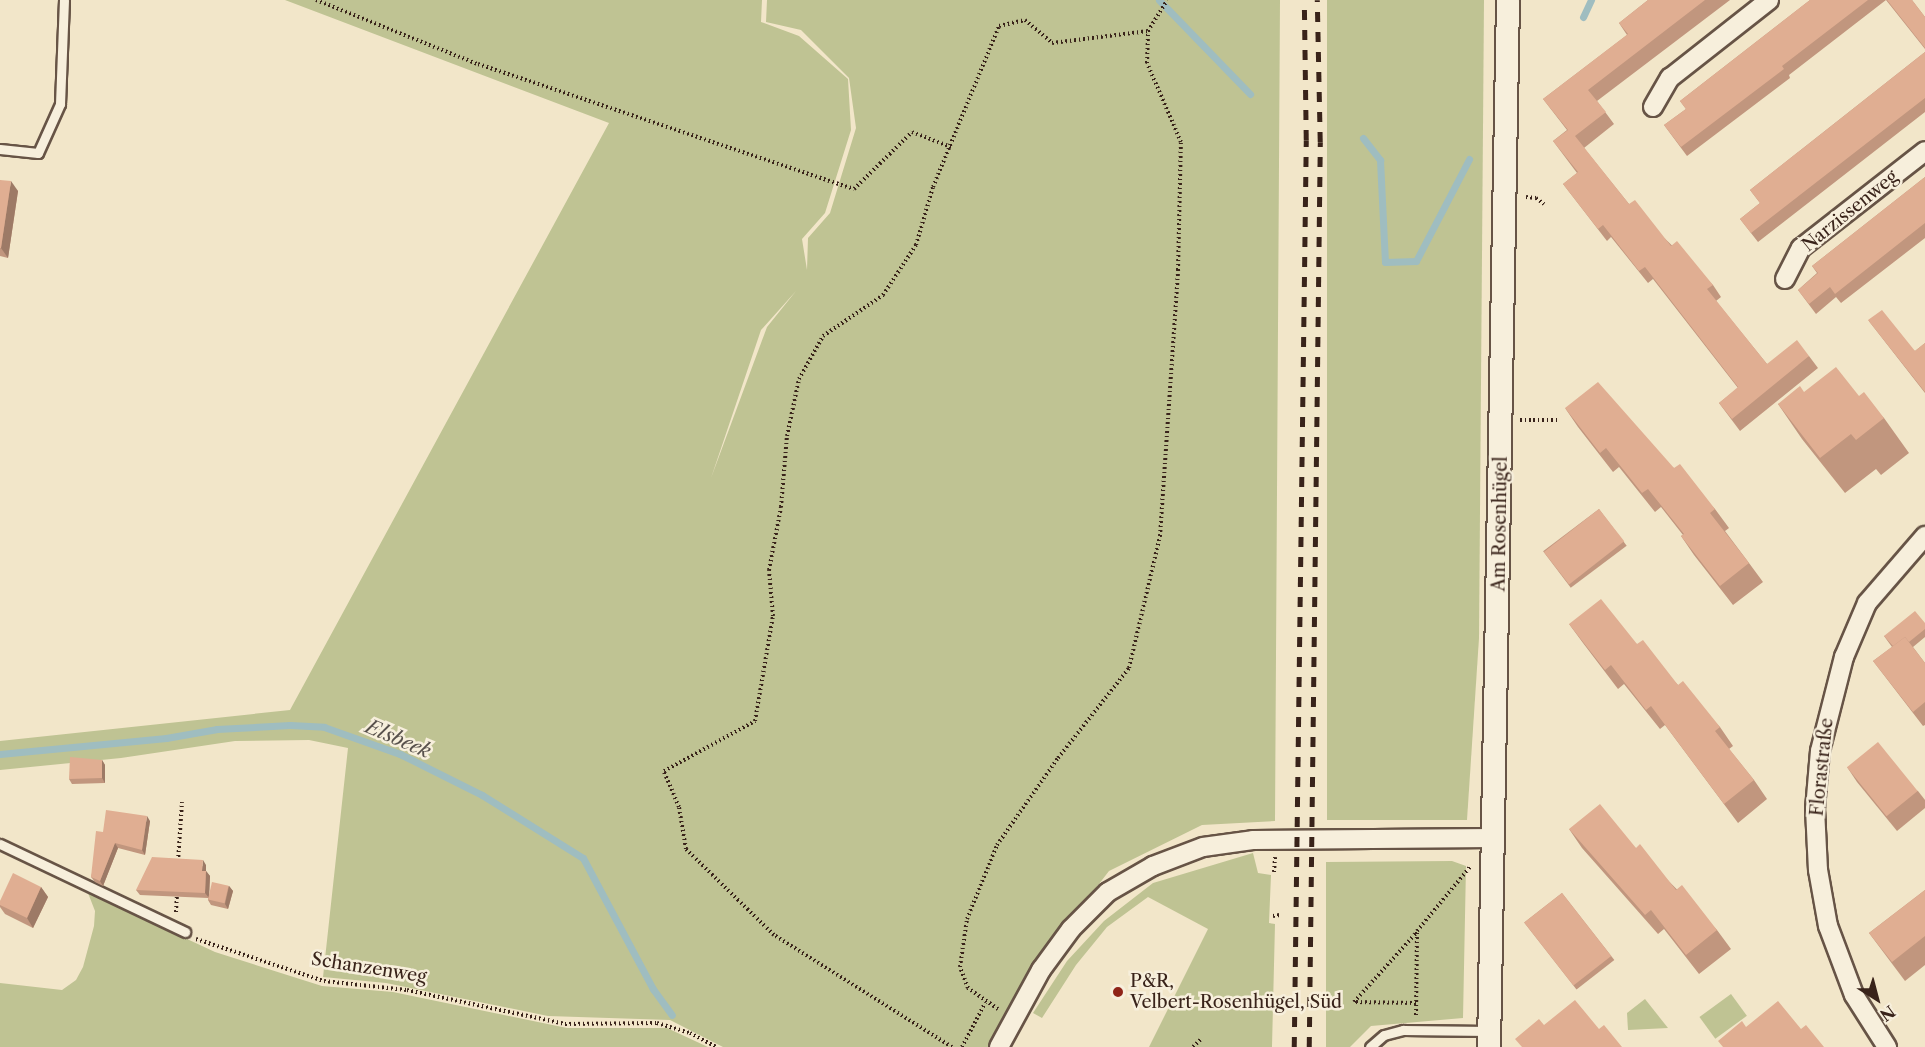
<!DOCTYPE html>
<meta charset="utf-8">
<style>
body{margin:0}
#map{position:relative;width:1925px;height:1047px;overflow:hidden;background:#f2e6c9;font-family:"Libre Caslon Text",serif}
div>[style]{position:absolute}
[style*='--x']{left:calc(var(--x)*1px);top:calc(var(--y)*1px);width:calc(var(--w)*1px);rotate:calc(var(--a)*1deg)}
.green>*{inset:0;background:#bfc393;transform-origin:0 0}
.stream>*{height:7px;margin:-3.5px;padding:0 3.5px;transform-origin:3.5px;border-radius:3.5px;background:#9fbdc0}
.path>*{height:4px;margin-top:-2px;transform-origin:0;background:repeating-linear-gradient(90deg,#39231a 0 1.5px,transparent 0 4.5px)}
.roads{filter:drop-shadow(2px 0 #675446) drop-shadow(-2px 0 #675446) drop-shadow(0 2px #675446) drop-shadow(0 -2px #675446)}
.service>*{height:9px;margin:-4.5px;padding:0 4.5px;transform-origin:4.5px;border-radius:4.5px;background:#f7efdc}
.minor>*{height:18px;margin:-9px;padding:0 9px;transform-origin:9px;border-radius:9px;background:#f7efdc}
.tertiary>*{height:22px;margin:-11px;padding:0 11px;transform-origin:11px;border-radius:11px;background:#f7efdc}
.rail>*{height:4.5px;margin-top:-2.25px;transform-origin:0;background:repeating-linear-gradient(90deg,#39231a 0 10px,transparent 0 20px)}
.wall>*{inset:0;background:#c1967e;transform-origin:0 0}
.shaded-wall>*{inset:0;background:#9d7a66}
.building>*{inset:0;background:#e0ae92;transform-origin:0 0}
.dots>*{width:16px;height:16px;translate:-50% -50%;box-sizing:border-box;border:3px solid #f7efdc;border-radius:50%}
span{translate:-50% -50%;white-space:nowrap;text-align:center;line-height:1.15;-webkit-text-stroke:5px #f7efdc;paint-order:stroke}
.street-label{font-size:18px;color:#39231a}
.poi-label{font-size:18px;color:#39231a}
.left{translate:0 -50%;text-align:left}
.water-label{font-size:20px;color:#58514c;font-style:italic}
.north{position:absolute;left:1847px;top:969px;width:60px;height:60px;-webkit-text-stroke:4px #f7efdc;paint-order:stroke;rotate:144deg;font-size:16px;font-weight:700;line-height:24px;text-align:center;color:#39231a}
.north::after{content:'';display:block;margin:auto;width:21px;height:27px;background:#39231a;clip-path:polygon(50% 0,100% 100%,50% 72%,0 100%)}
</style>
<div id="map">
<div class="green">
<i style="clip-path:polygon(evenodd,285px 0,762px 0,761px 22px,799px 36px,848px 79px,851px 130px,825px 213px,802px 239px,807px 270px,808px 238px,830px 213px,856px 128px,849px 78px,801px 30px,766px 22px,767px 0,1280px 0,1275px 821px,1202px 825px,1109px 871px,1018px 989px,991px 1047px,723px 1047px,670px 1020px,548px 1016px,386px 983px,323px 977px,348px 748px,309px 740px,235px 741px,121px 758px,0 770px,0 741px,290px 710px,609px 123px,285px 0,796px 291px,767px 327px,711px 478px,761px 330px,796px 291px)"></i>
<i style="clip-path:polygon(1327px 0,1484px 0,1479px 638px,1467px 820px,1327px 820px)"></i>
<i style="clip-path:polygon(1253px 853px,1258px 873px,1271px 875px,1269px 923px,1275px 924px,1272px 1047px,1149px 1047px,1208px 929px,1148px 897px,1107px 927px,1076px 965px,1042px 1018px,1033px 1013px,1067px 961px,1104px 921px,1153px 883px)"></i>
<i style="clip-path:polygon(1452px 861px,1466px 866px,1463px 1018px,1371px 1026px,1350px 1047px,1326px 1047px,1326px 862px)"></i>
<i style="clip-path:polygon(88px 893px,215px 952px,322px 986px,393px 992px,567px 1028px,667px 1028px,708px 1047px,0 1047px,0 983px,62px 990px,76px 980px,83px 967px,94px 926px,95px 911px)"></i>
<i style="left:1731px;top:994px;width:27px;height:39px;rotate:54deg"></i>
<i style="clip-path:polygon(1645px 999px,1668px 1028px,1628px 1030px,1627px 1013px)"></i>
</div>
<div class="stream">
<i style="--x:1159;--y:0;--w:131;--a:45.9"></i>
<i style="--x:1583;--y:17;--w:19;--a:-65"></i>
<i style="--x:1363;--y:138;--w:28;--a:52"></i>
<i style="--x:1380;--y:160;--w:102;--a:87.2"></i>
<i style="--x:1385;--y:262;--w:31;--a:-2"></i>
<i style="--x:1416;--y:261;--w:115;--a:-62.5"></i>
<i style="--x:0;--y:754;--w:167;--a:-5.5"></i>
<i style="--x:166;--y:738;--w:52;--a:-10"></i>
<i style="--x:217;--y:729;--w:73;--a:-3.1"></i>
<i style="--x:290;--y:725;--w:34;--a:3"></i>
<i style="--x:324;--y:727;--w:81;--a:19.6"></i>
<i style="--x:400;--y:754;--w:92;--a:26.6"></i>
<i style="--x:482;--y:795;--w:119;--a:32"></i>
<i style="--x:583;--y:858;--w:149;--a:61.9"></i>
<i style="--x:653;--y:989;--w:32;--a:54"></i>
</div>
<div class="path">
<i style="--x:316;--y:0;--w:174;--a:21.6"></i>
<i style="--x:478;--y:64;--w:396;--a:18.4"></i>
<i style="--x:854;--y:189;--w:81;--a:-44.5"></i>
<i style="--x:912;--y:132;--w:42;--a:21"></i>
<i style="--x:1526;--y:197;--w:10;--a:6"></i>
<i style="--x:1536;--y:198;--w:10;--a:37"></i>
<i style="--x:1520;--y:420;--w:37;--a:0"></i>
<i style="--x:178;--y:861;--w:59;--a:-86.1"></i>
<i style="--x:1274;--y:872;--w:15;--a:-86"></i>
<i style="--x:176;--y:912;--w:20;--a:-87"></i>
<i style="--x:1273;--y:916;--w:7;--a:-8"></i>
<i style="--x:196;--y:939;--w:135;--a:18.2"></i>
<i style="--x:324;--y:981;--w:83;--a:6.2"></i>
<i style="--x:407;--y:990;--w:162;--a:12.1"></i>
<i style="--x:565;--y:1024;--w:92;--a:-0.6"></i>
<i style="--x:657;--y:1023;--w:34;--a:17"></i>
<i style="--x:690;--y:1033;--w:30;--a:28"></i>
<i style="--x:1416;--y:1003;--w:62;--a:-179.1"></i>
<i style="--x:1354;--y:1002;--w:94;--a:-48"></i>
<i style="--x:998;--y:1009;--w:37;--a:-145"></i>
<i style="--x:968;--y:988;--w:22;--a:-111"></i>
<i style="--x:960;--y:967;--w:49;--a:-81.7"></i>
<i style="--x:967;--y:919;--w:80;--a:-67.9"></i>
<i style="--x:997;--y:845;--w:106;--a:-55"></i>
<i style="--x:1058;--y:758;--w:115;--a:-51.7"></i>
<i style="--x:1129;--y:668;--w:136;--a:-76.8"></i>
<i style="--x:1160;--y:536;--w:267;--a:-86.1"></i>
<i style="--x:1178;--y:270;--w:128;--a:-88.7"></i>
<i style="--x:1181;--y:142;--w:86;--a:-113.3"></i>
<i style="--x:1147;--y:63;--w:32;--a:-88"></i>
<i style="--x:1148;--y:31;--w:36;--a:-58"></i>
<i style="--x:1416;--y:1015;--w:84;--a:-89.3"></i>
<i style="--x:1417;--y:931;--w:83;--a:-50.4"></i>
<i style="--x:952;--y:1047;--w:210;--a:-147.8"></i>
<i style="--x:774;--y:935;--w:123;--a:-135.7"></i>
<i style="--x:686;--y:849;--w:43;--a:-99.5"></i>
<i style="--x:679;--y:807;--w:39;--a:-113"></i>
<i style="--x:664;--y:771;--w:104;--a:-28.8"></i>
<i style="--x:755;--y:721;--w:107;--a:-80.3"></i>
<i style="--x:773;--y:616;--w:46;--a:-95"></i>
<i style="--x:769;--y:570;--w:64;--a:-79.2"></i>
<i style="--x:781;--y:507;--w:71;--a:-85.2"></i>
<i style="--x:787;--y:436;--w:58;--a:-78.1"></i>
<i style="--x:799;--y:379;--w:49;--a:-60.8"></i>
<i style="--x:823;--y:336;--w:73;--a:-34.3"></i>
<i style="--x:883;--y:295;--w:60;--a:-56.6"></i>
<i style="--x:916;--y:245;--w:60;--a:-73.7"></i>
<i style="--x:933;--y:187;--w:174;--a:-67.7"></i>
<i style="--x:999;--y:26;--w:27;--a:-13"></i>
<i style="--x:1025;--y:20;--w:35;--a:40"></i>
<i style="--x:1052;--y:43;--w:97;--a:-7.1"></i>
<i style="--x:962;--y:1047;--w:50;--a:-62.4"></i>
<i style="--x:1193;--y:1047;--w:13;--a:-45"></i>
</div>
<div class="roads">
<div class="service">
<i style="--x:0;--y:149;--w:38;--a:6"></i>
<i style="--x:38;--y:153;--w:54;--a:-65.8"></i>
<i style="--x:60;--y:104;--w:104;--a:-87.8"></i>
<i style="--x:0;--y:844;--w:205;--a:25.4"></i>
<i style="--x:1370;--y:1047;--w:18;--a:-41"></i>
<i style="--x:1384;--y:1035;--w:20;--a:-15"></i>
<i style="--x:1403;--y:1030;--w:86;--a:0.7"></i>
</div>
<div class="minor">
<i style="--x:1653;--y:107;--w:34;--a:-60"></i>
<i style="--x:1670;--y:78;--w:126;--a:-38.2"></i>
<i style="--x:1785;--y:279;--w:35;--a:-63"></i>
<i style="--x:1801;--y:248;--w:157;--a:-38"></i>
<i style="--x:999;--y:1047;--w:88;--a:-61.4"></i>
<i style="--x:1041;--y:970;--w:51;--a:-53.8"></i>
<i style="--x:1071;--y:929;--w:52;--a:-45"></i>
<i style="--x:1108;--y:892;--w:52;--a:-30"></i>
<i style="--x:1153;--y:866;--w:53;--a:-20.8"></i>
<i style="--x:1203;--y:847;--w:50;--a:-8"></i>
<i style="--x:1253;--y:840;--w:240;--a:-0.5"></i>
<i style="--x:1887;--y:1047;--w:62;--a:-122.4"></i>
<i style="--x:1854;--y:995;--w:74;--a:-110.6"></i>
<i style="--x:1828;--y:926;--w:57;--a:-100.1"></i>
<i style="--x:1818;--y:870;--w:61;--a:-92.8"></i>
<i style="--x:1815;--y:809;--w:58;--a:-85.1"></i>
<i style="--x:1820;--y:751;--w:97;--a:-75.7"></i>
<i style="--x:1844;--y:657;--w:59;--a:-66.9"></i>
<i style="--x:1867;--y:603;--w:89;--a:-49.1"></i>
</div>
<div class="tertiary">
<i style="--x:1489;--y:1047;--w:1047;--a:-88.96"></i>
</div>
</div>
<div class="rail">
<i style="--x:1294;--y:1047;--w:907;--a:-89.24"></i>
<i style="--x:1306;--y:140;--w:140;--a:-90.8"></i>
<i style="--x:1309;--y:1047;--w:905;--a:-89.3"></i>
<i style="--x:1320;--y:142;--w:142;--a:-91.2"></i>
</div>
<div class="wall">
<i style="clip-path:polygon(1648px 0,1730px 0,1597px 101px,1614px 124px,1584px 148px,1629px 204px,1713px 285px,1721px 297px,1716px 301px,1767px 364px,1809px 356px,1818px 368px,1740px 431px,1719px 403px,1738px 388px,1653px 279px,1648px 283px,1611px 237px,1607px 241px,1563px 184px,1577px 173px,1553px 141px,1567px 130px,1543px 99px,1627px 35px,1619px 23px)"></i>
<i style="clip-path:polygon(1810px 0,1912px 0,1925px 17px,1925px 49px,1886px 0,1789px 75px,1790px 78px,1687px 156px,1664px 125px,1686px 109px,1680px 101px)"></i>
<i style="clip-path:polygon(1925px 52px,1925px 112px,1758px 242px,1740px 219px,1760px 203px,1750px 190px)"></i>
<i style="clip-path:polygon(1925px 177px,1925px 238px,1841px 303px,1836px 297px,1816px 314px,1798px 290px,1817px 273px,1812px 266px)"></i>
<i style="clip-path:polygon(0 180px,18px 191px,8px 258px,0 256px)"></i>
<i style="clip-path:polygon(1868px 320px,1915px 351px,1925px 343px,1925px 393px)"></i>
<i style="clip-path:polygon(1804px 392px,1859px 396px,1884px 418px,1909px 453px,1881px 475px,1876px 469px,1845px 493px,1802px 439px,1778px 404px)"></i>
<i style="clip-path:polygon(1565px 408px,1674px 468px,1715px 509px,1729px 528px,1725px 531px,1749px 563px,1763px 582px,1733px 605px,1694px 555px,1681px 536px,1683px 535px,1661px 507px,1655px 512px,1619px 467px,1613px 472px,1578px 427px)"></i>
<i style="left:1599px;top:509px;width:46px;height:70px;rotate:53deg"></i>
<i style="clip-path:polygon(1925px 623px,1925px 637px,1913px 647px,1925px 663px,1925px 725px,1923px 726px,1873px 661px,1892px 647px,1884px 636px)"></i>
<i style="clip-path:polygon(1569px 624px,1637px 644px,1720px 727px,1733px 746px,1729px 749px,1754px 780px,1767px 799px,1738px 823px,1665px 725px,1660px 729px,1624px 684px,1618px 689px,1583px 643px)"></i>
<i style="clip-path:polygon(102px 760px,105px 765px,105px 783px,72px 784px,69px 779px)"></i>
<i style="clip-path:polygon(1847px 767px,1918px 791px,1925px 800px,1925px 808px,1897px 831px,1857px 782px)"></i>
<i style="clip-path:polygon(150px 821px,145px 855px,118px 848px,103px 886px,95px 882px,91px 877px,103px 832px)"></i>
<i style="clip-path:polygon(1569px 829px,1636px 848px,1717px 930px,1731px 949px,1699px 974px,1664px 929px,1658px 934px,1582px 848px)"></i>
<i style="clip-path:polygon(206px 865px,206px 871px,210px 876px,209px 895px,229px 886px,233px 891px,228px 909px,211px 905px,208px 900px,208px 898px,140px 895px,136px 890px)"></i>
<i style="clip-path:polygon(41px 887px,48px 897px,33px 928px,5px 914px,0 907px,0 901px)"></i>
<i style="clip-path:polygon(1925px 890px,1925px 965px,1905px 981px,1869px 933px)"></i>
<i style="left:1562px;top:893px;width:85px;height:48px;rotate:52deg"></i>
</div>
<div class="shaded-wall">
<i style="clip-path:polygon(11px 181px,18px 191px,8px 258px,1px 248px)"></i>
<i style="clip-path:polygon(102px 760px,105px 765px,105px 783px,102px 778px)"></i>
<i style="clip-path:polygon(147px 816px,150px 821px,145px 855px,142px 850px)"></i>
<i style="clip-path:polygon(115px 843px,118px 848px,103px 886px,100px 881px)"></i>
<i style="clip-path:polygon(203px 860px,206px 865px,206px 876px,202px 871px)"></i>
<i style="clip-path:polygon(206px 871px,210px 876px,209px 898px,205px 893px)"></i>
<i style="clip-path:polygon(229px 886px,233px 891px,228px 909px,225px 904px)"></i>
<i style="clip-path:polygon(41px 887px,48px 897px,33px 928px,27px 918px)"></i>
</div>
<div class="building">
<i style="clip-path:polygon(1648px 0,1705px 0,1588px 90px,1606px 112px,1575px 136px,1629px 204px,1635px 200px,1671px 246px,1677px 241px,1713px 285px,1707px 289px,1767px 364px,1797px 340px,1809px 356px,1732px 419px,1719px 403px,1738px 387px,1645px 267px,1639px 271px,1603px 225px,1598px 229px,1563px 184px,1578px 172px,1553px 141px,1568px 130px,1543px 99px,1628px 34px,1619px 23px)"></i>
<i style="clip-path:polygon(1810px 0,1868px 0,1782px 66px,1784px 69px,1681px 147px,1664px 125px,1686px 109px,1680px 101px)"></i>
<i style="clip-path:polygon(1887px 0,1912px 0,1925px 17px,1925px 48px)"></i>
<i style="clip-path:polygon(1925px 52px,1925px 98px,1751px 233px,1740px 219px,1760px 203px,1750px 190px)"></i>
<i style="clip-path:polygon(1925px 177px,1925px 223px,1835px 294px,1830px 287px,1809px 304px,1798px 290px,1818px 273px,1812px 266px)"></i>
<i style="clip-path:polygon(0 180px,11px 181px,1px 248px,0 248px)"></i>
<i style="clip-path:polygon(1882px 310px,1915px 351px,1925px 343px,1925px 392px,1868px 320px)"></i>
<i style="clip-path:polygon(1836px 367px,1859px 396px,1864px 392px,1884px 418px,1856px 440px,1851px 434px,1820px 458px,1778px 404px,1800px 386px,1804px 392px)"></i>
<i style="clip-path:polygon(1598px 382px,1674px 468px,1680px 464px,1715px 509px,1710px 513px,1749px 563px,1720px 586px,1681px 536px,1684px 534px,1648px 489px,1642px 493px,1606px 448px,1600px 453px,1565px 408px)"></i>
<i style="left:1599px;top:509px;width:41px;height:70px;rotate:52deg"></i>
<i style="clip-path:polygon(1601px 599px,1637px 644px,1643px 640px,1678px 685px,1683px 681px,1720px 727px,1715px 731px,1754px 780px,1724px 804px,1651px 706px,1646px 710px,1611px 665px,1605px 670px,1569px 624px)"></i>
<i style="clip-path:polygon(1915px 611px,1925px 623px,1925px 629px,1909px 642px,1905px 637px,1893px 646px,1884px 636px)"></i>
<i style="clip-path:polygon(1905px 637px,1925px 663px,1925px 702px,1913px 712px,1873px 661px)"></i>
<i style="left:1878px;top:742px;width:63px;height:40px;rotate:51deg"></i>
<i style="clip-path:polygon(70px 757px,102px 760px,102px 778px,69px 779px)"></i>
<i style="clip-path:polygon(1600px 804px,1636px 848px,1640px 844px,1676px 890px,1682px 885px,1717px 930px,1686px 955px,1651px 910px,1645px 915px,1569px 829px)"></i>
<i style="clip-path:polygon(106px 810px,147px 816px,142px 850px,115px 843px,100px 881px,91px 877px,96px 831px,103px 832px)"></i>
<i style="clip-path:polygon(152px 857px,203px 860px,202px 871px,206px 871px,205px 893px,136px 890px)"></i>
<i style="clip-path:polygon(13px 873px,41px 887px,27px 918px,0 905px,0 901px)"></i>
<i style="left:212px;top:882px;width:17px;height:18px;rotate:13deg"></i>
<i style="clip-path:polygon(1925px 890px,1925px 936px,1892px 962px,1869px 933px)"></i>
<i style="left:1562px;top:893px;width:80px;height:48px;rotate:52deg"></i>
<i style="clip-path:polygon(1575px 1000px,1599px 1029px,1604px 1025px,1622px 1047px,1522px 1047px,1515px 1039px,1539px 1019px,1544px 1025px)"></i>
<i style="clip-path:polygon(1778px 1001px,1801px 1029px,1806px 1025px,1824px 1047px,1723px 1047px,1718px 1041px,1742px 1021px,1746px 1027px)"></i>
</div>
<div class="dots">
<i style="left:1118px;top:992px;background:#8f2418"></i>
</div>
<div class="street-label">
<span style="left:1850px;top:211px;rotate:-39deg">Narzissenweg</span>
<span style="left:1500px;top:524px;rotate:-89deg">Am Rosenhügel</span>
<span style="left:1822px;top:767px;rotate:-84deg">Florastraße</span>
<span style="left:369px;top:968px;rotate:9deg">Schanzenweg</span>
</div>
<div class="poi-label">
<span class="left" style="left:1130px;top:992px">P&amp;R,<br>Velbert-Rosenhügel, Süd</span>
</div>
<div class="water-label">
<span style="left:398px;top:739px;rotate:23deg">Elsbeek</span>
</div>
<div class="north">N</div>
</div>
